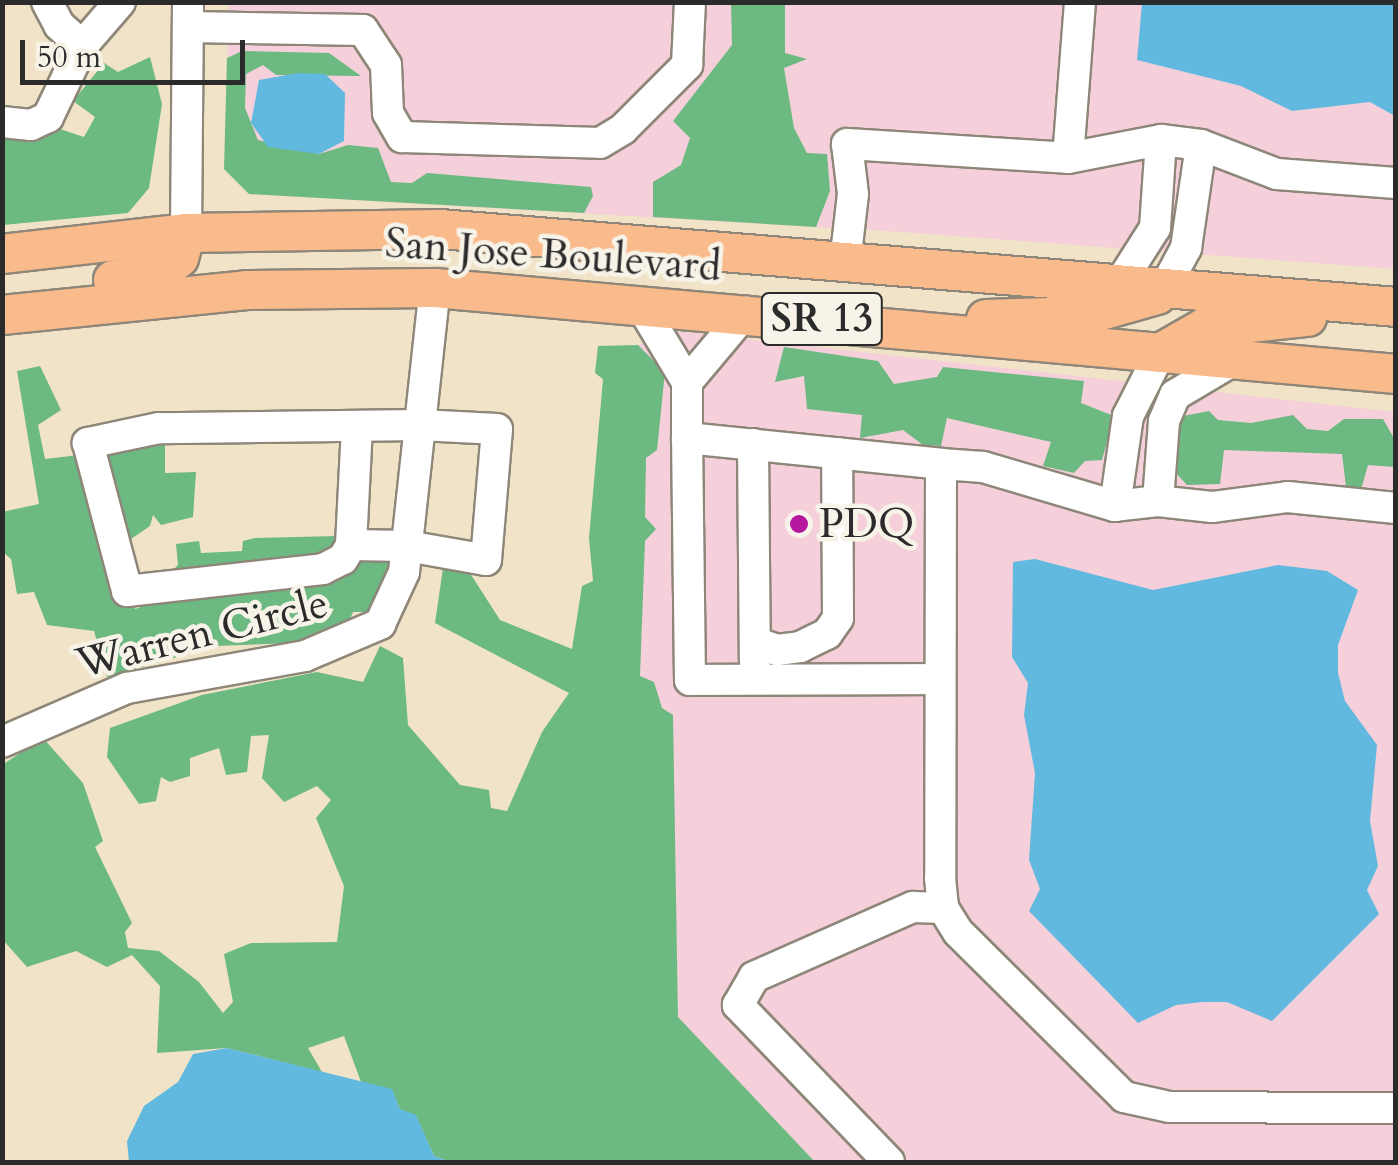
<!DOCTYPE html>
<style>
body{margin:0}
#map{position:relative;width:1398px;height:1165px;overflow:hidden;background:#f1e3c7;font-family:Cardo,serif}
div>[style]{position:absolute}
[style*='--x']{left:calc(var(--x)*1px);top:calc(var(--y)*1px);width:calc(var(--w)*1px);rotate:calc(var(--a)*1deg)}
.built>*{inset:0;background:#f5cfd9}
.forest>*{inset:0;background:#6cb982}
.water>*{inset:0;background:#62b9df}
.roads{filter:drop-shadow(2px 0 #8e8779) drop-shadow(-2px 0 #8e8779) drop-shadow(0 2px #8e8779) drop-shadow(0 -2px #8e8779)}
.minor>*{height:30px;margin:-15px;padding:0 15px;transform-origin:15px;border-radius:15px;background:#fff}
.major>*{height:38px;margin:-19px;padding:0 19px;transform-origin:19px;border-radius:19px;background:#fabb8c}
.dots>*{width:28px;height:28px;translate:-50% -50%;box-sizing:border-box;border:5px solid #f7f3e8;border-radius:50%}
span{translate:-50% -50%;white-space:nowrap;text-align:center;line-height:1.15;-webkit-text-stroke:9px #f7f3e8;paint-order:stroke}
.shield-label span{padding:2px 8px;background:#f7f3e8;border:2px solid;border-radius:8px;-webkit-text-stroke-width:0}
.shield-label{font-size:40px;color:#2b2b2b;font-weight:700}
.street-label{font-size:42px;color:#2b2b2b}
.poi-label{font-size:42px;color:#2b2b2b}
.left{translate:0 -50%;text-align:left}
.frame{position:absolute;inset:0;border:5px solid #2b2b2b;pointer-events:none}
.scale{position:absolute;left:20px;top:40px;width:225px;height:45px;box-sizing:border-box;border:5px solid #2b2b2b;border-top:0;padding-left:12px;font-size:30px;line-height:35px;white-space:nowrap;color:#2b2b2b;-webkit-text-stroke:8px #f7f3e8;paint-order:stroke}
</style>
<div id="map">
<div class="built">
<i style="clip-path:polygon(373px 2px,1395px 3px,1395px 269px,901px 232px,249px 194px,224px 169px,229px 3px)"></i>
<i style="clip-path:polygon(675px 331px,1395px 412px,1395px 1162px,815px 1162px,678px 1017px,672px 728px,632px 706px,638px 345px)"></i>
</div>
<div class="forest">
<i style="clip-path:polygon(731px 3px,785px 3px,785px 53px,807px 59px,784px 68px,794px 128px,807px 153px,827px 154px,830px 191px,816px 227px,653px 217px,653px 182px,681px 165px,690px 138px,673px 121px,732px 45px)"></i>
<i style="clip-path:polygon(242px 51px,329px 53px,361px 76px,276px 75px,263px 65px,246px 74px,245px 108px,258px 140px,319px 154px,348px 145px,378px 148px,391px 182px,412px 183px,427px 173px,591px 187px,593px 196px,584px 213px,249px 194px,224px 169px,227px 58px)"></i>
<i style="clip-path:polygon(150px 57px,162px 104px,149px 188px,128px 213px,3px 225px,2px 133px,37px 142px,57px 128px,84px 137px,95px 117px,73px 101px,104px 63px,118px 72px)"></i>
<i style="clip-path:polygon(638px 345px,665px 372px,657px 450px,646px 458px,645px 517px,656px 529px,645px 541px,640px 676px,654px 682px,662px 708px,673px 715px,678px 1017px,815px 1162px,451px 1162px,434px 1156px,416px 1116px,400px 1109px,392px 1090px,361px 1082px,344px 1036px,308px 1048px,322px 1072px,227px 1048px,157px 1053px,160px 986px,132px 955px,107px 967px,76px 951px,27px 967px,3px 940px,2px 765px,43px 738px,83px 783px,103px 841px,95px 847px,132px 923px,125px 932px,128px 948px,159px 951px,199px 982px,223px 1013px,233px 1002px,224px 954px,251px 943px,337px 942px,344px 886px,316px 818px,331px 800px,317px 786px,284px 802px,262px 778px,269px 735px,251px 736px,247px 772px,226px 775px,219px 748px,190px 758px,190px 776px,170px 782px,161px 777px,156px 801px,139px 804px,107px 757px,110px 728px,202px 695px,317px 672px,363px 682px,380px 646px,403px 658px,408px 725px,460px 785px,489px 790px,491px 808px,507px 811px,542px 732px,569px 693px,435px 623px,443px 568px,468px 570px,500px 620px,572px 649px,582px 586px,593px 581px,589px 538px,603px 379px,595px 373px,598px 346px)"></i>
<i style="clip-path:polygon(784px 347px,878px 361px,894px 384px,937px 377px,943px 367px,1084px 381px,1081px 403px,1114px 416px,1102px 460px,1085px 461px,1074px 473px,1043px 466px,1051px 442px,947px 418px,941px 446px,923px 445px,903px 430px,860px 438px,862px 415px,807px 409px,804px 376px,775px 382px)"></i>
<i style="clip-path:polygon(40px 366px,61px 410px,38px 425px,45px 459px,165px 445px,165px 473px,196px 472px,193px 517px,161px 525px,153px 515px,150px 526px,131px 539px,135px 609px,159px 601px,161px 582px,178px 565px,176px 544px,199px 541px,201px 553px,242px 551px,243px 541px,255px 538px,337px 536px,337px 512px,390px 565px,367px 612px,353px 612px,345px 631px,317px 642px,215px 646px,107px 677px,94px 631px,47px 625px,34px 592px,17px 594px,11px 559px,3px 552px,2px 512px,39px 504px,17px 371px)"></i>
<i style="clip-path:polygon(1209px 411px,1218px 420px,1251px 423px,1293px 415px,1307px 429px,1328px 431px,1344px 419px,1383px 419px,1395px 440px,1395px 467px,1368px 465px,1360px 493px,1346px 487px,1342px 454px,1224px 450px,1220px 484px,1187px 485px,1171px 468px,1178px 417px)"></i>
</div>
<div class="water">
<i style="clip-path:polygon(1142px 3px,1395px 3px,1395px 116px,1370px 102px,1292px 111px,1241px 86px,1137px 60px)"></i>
<i style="clip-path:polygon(298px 73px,325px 74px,345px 93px,344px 141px,319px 154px,268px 147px,251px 123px,259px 80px)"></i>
<i style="clip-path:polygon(1035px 559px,1153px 590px,1278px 565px,1327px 571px,1358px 590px,1338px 645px,1338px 673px,1345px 701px,1377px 745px,1370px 821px,1378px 866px,1367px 890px,1379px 914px,1272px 1021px,1227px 1002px,1202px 1002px,1176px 1005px,1138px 1023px,1029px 911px,1040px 889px,1029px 860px,1035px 773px,1024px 715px,1028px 683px,1012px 657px,1013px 562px)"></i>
<i style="clip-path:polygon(227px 1048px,392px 1089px,400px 1109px,416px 1115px,434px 1156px,451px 1162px,129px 1162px,127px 1141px,144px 1106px,178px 1082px,193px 1054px)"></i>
</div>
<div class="roads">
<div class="minor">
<i style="--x:47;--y:2;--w:26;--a:62"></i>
<i style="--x:59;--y:25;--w:31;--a:42"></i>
<i style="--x:1080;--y:2;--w:156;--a:94.4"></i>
<i style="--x:1068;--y:158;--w:95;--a:-11"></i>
<i style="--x:1161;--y:140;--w:40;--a:7.1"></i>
<i style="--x:1201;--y:145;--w:81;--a:20.9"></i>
<i style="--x:1277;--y:174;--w:119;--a:4.3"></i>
<i style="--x:188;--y:27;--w:175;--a:1"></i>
<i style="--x:363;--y:30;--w:42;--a:56.7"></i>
<i style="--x:386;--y:65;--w:48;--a:87.6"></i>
<i style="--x:388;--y:113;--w:28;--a:60"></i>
<i style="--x:402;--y:137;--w:198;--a:1.7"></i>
<i style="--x:600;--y:143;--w:27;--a:-31"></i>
<i style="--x:623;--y:129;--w:91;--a:-45"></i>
<i style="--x:687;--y:65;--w:63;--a:-87.3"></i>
<i style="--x:2;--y:122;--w:29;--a:6"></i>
<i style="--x:31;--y:125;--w:19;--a:-25"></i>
<i style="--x:48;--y:117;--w:79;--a:-64.4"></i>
<i style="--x:82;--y:46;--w:58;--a:-49.2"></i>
<i style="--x:186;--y:233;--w:231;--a:-89.5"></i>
<i style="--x:845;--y:263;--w:69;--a:-83.4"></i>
<i style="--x:853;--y:194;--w:50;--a:-96.8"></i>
<i style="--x:847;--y:144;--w:221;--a:3.6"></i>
<i style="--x:1118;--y:286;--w:69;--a:-57.5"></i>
<i style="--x:1155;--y:228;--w:88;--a:-86.1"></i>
<i style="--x:1164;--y:289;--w:47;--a:-61.8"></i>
<i style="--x:1186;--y:248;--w:104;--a:-81.7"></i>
<i style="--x:640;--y:304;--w:91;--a:58.9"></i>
<i style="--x:687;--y:382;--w:56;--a:90"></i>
<i style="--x:687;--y:382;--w:92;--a:-49.9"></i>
<i style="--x:753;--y:444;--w:217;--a:89.5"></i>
<i style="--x:1158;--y:501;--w:80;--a:-85.7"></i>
<i style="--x:1164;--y:421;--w:28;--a:-67"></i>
<i style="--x:1175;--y:395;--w:69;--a:-30.7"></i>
<i style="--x:1115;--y:506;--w:91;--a:-81.8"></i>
<i style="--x:1128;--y:416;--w:71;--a:-63.1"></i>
<i style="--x:1396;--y:508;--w:109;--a:-174.2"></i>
<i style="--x:1288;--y:497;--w:77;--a:172.5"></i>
<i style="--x:1212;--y:507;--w:54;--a:-173.7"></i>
<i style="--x:1158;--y:501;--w:43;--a:173.4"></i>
<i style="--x:1115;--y:506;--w:138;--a:-163.5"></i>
<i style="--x:983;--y:467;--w:42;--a:-175.9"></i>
<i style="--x:941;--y:464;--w:414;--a:90.1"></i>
<i style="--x:940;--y:878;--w:30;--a:84"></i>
<i style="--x:943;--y:908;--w:28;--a:58"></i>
<i style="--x:958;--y:932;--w:234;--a:44.8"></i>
<i style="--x:1124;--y:1097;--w:46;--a:12.5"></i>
<i style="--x:1169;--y:1107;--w:227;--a:0.3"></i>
<i style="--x:351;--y:545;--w:56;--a:1"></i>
<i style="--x:407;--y:546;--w:80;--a:10"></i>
<i style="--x:486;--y:560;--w:131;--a:-85.2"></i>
<i style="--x:497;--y:429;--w:77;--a:-177"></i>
<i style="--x:420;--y:425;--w:261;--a:179.3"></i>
<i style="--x:159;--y:428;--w:73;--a:168.1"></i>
<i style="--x:88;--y:443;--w:153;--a:75.2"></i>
<i style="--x:127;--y:591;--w:197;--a:-6.4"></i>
<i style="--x:323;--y:569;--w:22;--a:-27"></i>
<i style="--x:343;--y:559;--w:16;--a:-60"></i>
<i style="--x:351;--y:545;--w:118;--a:-87.1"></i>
<i style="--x:755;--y:642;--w:23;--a:20"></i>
<i style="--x:777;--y:650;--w:23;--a:-7"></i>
<i style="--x:800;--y:647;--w:30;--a:-26"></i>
<i style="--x:827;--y:634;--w:19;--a:-55"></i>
<i style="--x:838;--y:618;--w:165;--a:-90.3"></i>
<i style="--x:940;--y:679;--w:250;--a:179.8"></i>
<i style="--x:690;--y:680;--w:242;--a:-90.7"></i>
<i style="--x:687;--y:438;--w:255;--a:5.8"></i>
<i style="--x:2;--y:742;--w:136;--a:-23.4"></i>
<i style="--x:127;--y:688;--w:181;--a:-10.2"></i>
<i style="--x:305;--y:656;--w:82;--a:-23.1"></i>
<i style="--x:380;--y:624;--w:57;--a:-65.2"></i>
<i style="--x:404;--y:572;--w:286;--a:-83.8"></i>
<i style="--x:889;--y:1162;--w:218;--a:-133.9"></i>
<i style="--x:738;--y:1005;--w:32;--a:-60"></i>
<i style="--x:754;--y:977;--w:174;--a:-23.8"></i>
<i style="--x:913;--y:907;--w:30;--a:2"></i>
</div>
<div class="major">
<i style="--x:2;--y:254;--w:185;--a:-6.5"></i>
<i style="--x:186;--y:233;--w:254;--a:-0.9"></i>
<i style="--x:440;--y:229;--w:959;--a:4.66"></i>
<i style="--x:113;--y:280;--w:51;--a:-11.3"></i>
<i style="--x:163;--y:270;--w:20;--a:-37"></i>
<i style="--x:179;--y:258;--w:26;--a:-74"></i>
<i style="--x:2;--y:315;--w:246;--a:-5.8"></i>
<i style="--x:247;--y:290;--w:188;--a:-0.6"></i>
<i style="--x:435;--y:288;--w:965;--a:5.11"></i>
<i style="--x:986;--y:319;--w:97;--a:-1.8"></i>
<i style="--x:1083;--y:316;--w:77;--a:-15.8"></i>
<i style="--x:1160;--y:353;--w:51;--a:-29.6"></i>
<i style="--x:1204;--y:328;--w:104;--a:-6.1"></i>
</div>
</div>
<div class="dots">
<i style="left:799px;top:524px;background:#b5179e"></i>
</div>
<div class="shield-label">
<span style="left:822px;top:319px">SR 13</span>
</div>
<div class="street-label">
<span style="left:553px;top:255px;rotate:4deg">San Jose Boulevard</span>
<span style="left:202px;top:634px;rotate:-14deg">Warren Circle</span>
</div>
<div class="poi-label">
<span class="left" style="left:819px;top:524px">PDQ</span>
</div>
<div class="frame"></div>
<div class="scale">50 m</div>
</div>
